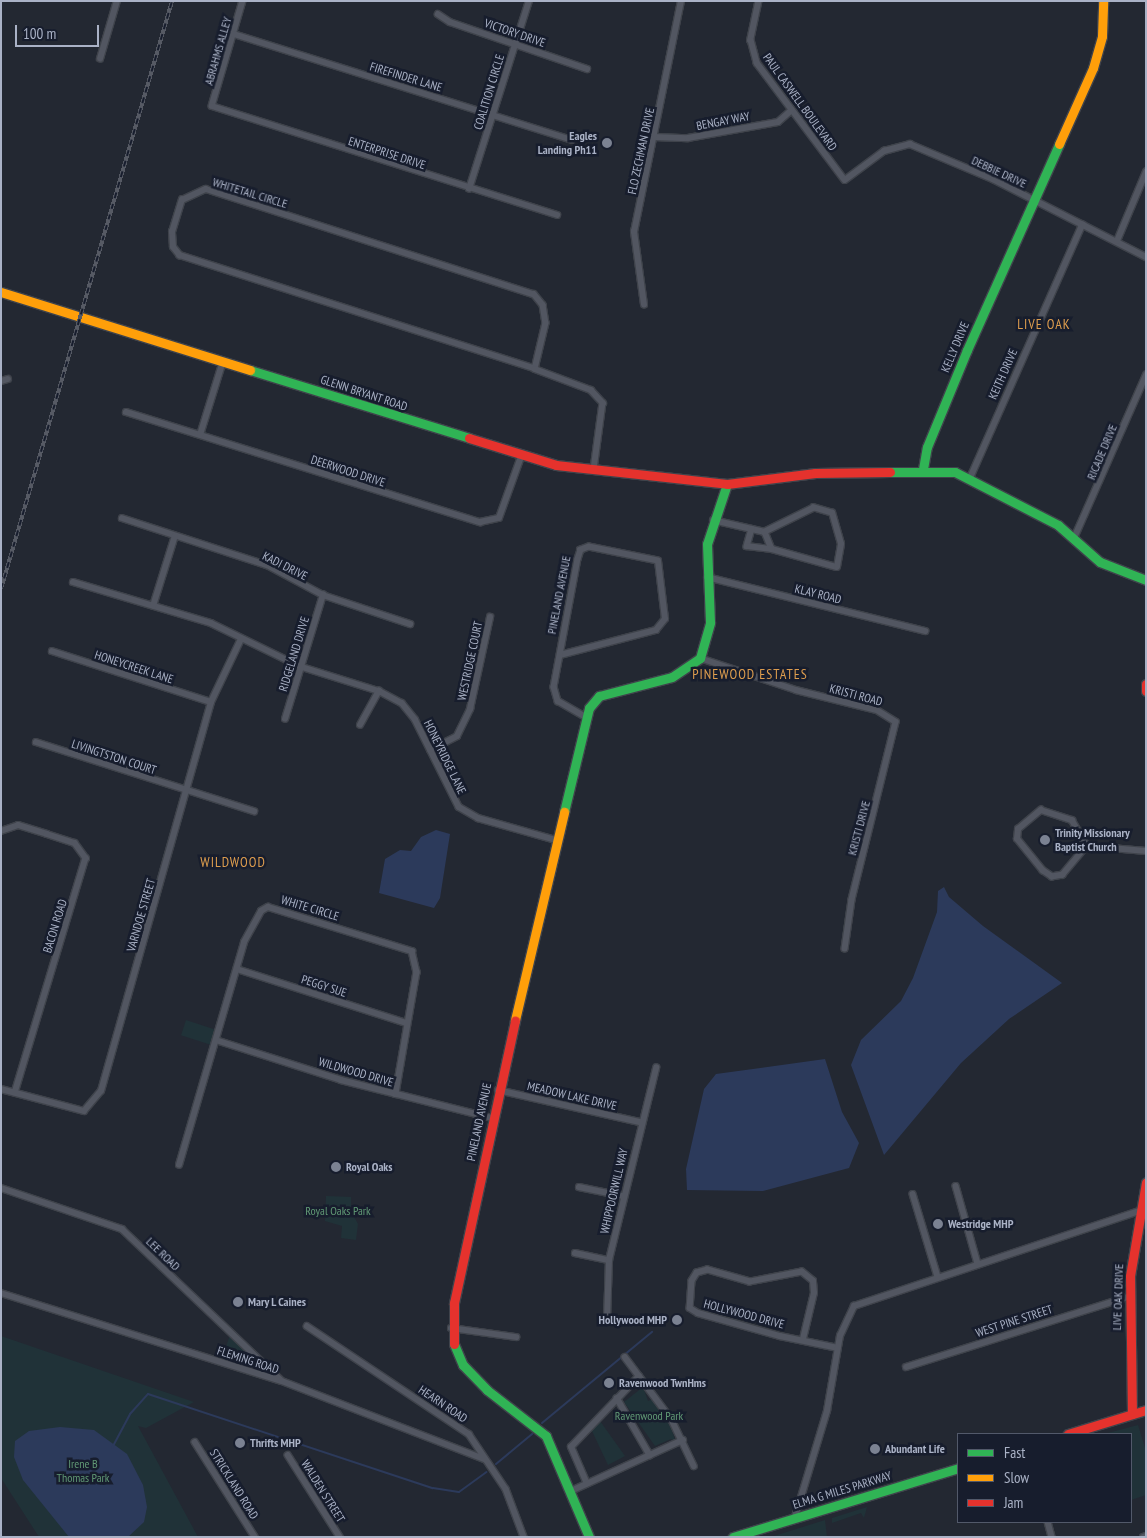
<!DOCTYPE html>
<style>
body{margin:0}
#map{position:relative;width:1147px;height:1538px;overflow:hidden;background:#232832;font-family:"PT Sans Narrow",sans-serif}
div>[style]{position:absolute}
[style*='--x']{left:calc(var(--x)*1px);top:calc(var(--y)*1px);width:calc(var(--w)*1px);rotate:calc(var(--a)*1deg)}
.green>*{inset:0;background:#203238;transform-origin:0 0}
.water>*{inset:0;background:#2c3a5b}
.stream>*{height:2px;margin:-1px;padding:0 1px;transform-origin:1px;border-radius:1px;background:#2c3a5b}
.roads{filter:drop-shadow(1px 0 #3f434b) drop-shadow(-1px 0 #3f434b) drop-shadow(0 1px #3f434b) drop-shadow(0 -1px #3f434b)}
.street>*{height:5.5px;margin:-2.75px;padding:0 2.75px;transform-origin:2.75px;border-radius:2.75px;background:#525661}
.fast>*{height:9px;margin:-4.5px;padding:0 4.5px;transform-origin:4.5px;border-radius:4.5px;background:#30b455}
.slow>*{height:9px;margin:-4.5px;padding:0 4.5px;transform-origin:4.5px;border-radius:4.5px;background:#ff9f0a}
.jam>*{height:9px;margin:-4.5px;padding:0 4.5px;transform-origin:4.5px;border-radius:4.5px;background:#e5322d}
.rail>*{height:4px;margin-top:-2px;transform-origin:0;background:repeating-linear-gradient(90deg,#171d2d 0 5.5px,#565a64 0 11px);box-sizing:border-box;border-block:1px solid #565a64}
.dots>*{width:14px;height:14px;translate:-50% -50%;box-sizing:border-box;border:2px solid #171d2d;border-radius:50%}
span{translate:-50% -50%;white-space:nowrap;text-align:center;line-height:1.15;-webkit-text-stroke:5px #171d2d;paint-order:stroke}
.street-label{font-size:12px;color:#aab2c6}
.poi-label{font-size:12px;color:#aab2c6;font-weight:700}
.right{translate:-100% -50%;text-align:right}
.left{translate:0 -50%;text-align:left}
.park-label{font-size:12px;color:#609874}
.neighbourhood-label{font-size:14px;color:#dd9d4e;letter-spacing:1px}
.frame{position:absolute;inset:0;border:2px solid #aab2c6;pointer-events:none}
.legend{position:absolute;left:957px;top:1433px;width:175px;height:90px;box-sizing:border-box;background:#171d2d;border:1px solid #52596a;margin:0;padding:6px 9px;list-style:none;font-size:15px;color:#aab2c6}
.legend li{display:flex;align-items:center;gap:10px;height:25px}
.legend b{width:25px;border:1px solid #52596a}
.scale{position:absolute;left:15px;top:25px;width:84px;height:22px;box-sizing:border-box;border:2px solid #aab2c6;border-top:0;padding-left:6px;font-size:15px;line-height:18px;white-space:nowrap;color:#aab2c6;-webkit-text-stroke:4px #171d2d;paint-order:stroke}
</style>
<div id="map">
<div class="green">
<i style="left:186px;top:1020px;width:32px;height:16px;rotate:18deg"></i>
<i style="clip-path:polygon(326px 1196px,351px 1197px,351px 1211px,358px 1224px,356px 1240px,341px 1238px,342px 1226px,325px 1221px)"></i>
<i style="clip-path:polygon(231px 1332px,275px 1375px,273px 1378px,221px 1362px)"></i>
<i style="clip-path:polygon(1px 1336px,194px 1402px,146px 1428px,138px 1426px,198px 1537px,39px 1537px,1px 1478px)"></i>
<i style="clip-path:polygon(643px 1387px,648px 1401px,653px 1399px,669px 1423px,676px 1442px,671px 1439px,655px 1446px,624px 1402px)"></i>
<i style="clip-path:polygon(600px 1421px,625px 1456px,608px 1465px,591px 1429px)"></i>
<i style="clip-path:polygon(1138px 1425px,1146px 1451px,1146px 1495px,1131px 1500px,1131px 1434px,1104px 1434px)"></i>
<i style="clip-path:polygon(867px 1507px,864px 1518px,861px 1513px,832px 1523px,832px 1518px)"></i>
<i style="clip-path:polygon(825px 1520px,827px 1537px,774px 1537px,774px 1536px)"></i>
</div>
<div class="water">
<i style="clip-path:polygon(436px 830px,450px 834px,440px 898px,434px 908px,379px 893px,385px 859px,400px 850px,411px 851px,421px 837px)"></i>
<i style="clip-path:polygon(944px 887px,949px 897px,983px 926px,1062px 983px,1009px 1019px,961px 1063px,884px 1155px,851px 1065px,861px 1040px,901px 1001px,913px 978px,937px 912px,938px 891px)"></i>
<i style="clip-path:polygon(825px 1059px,842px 1112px,859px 1143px,849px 1168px,763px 1191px,687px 1190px,686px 1169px,704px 1089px,716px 1074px)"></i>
<i style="clip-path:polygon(60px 1427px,94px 1430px,127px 1454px,143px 1485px,147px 1507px,144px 1522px,128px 1537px,69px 1537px,23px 1480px,14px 1457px,15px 1441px,29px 1431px)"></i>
</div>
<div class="stream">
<i style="--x:542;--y:1423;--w:143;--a:-39.6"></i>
<i style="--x:112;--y:1448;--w:38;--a:-62"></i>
<i style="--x:130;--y:1414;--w:27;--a:-48"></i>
<i style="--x:148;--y:1394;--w:300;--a:18.3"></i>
<i style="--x:433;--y:1488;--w:26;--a:9"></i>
<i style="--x:459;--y:1492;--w:34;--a:-36"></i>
<i style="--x:496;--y:1464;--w:47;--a:-39.8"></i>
</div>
<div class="roads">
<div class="street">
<i style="--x:243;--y:1;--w:109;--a:106.4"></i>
<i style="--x:212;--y:106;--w:362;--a:17.5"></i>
<i style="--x:759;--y:1;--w:40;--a:102"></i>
<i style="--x:751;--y:40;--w:24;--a:75"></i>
<i style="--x:757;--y:63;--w:146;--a:53.1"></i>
<i style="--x:845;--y:180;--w:49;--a:-36.6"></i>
<i style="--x:884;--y:151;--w:27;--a:-15"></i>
<i style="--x:910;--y:144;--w:90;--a:22.9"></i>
<i style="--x:993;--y:179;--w:172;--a:27"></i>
<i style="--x:438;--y:14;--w:14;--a:34"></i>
<i style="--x:450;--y:22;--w:145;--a:18.9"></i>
<i style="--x:234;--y:34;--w:354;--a:17.4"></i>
<i style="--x:100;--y:59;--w:60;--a:-73.7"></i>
<i style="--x:654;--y:137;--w:34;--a:2"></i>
<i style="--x:688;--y:138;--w:91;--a:-10.1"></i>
<i style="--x:778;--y:122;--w:18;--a:-41"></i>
<i style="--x:206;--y:189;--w:344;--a:17.8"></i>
<i style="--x:534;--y:294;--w:14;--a:51"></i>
<i style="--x:543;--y:305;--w:18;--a:81"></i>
<i style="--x:546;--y:323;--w:47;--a:103.4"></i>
<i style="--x:535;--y:369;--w:373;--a:-162.3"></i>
<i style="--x:180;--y:256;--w:11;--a:-128"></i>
<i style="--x:173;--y:247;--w:15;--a:-94"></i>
<i style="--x:172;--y:232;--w:34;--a:-73"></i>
<i style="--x:182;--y:200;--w:26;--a:-25"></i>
<i style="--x:469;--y:189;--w:197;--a:-72.3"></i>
<i style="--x:1117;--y:241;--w:75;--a:-67.2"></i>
<i style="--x:644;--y:305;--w:74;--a:-97.8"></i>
<i style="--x:634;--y:232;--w:236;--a:-78.5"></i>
<i style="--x:535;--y:369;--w:60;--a:20.6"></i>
<i style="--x:591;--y:390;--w:18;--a:47"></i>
<i style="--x:603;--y:403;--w:68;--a:97.7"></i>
<i style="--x:1;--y:381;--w:7;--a:-16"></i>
<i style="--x:126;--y:412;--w:371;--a:17.3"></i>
<i style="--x:480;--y:522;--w:19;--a:-12"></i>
<i style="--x:499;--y:518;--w:68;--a:-70.2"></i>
<i style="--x:200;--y:435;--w:77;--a:-72.7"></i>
<i style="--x:970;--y:478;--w:277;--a:-66.1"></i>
<i style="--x:122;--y:518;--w:152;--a:18"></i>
<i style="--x:267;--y:565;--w:64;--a:28.2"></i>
<i style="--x:323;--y:595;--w:92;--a:18.4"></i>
<i style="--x:713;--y:520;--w:53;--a:13"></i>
<i style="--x:765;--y:532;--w:18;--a:68"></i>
<i style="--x:772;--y:549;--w:67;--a:15.5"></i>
<i style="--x:837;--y:567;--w:23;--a:-80"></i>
<i style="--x:841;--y:544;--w:32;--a:-106"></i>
<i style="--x:832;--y:513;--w:19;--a:-164"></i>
<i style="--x:814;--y:508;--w:55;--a:153.9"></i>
<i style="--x:752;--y:529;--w:18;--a:106"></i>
<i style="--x:747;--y:546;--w:25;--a:7"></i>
<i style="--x:1075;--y:536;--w:176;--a:-66.2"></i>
<i style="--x:707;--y:577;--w:225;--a:13.9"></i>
<i style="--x:73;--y:582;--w:144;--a:16.5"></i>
<i style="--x:211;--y:623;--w:98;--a:26"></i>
<i style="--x:299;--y:666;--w:84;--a:17.4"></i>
<i style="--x:379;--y:691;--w:26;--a:28"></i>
<i style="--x:402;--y:703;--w:21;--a:51"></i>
<i style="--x:415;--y:719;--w:98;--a:63.4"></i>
<i style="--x:459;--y:807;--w:22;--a:30"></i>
<i style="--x:478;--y:818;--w:81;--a:15.8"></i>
<i style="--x:153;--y:606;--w:73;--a:-72.6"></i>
<i style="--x:52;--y:651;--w:167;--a:17.8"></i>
<i style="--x:560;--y:655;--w:99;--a:-14.6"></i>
<i style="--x:656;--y:630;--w:14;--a:-51"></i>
<i style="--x:665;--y:619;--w:58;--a:-96.9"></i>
<i style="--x:658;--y:561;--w:70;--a:-168.5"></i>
<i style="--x:589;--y:547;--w:9;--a:159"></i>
<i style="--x:581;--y:550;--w:9;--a:108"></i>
<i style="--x:578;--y:559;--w:130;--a:100.6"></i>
<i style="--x:554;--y:687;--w:15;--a:74"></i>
<i style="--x:558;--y:701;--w:34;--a:30"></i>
<i style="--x:700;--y:658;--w:101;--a:18.4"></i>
<i style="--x:796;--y:690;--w:83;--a:13.9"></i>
<i style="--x:877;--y:710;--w:22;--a:32"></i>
<i style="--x:896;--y:722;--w:183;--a:103.9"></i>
<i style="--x:852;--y:900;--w:49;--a:98.1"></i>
<i style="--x:285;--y:719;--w:130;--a:-73"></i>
<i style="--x:360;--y:725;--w:39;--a:-61"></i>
<i style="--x:36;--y:742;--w:229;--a:17.6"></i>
<i style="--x:430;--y:750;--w:30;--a:-27"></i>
<i style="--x:457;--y:736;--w:30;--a:-64"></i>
<i style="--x:470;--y:709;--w:94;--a:-77.7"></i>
<i style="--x:1041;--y:810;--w:33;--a:18"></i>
<i style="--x:1072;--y:820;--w:30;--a:60"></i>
<i style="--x:1087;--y:846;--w:38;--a:130"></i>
<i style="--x:1063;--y:875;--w:11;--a:170"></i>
<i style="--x:1052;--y:877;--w:11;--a:-146"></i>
<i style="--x:1043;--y:871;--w:41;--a:-129.1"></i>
<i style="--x:1017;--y:839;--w:10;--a:-84"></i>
<i style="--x:1018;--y:829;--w:30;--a:-40"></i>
<i style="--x:1;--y:831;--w:18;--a:-19"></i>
<i style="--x:18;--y:825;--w:30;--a:17"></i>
<i style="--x:47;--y:834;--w:29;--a:18"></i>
<i style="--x:75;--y:843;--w:19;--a:54"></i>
<i style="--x:86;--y:858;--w:245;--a:106.8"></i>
<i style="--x:1087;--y:846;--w:59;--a:4.8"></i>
<i style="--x:237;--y:969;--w:177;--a:17.7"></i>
<i style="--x:216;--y:1040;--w:131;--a:17.7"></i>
<i style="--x:341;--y:1080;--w:156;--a:14.1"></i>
<i style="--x:1;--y:1089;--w:86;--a:14.8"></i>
<i style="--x:84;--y:1111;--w:26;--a:-50"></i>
<i style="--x:101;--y:1091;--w:404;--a:-74.2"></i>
<i style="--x:211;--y:702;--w:70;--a:-64.5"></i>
<i style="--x:498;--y:1090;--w:146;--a:12.7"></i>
<i style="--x:179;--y:1165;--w:232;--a:-73.7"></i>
<i style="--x:244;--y:942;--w:35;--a:-61"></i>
<i style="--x:261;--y:911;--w:8;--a:-30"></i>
<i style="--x:268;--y:907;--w:151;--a:17"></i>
<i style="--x:412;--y:951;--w:22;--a:77"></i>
<i style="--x:417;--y:972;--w:124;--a:99.8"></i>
<i style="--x:956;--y:1186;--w:81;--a:74.2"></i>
<i style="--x:579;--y:1187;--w:45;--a:11.6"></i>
<i style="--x:1;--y:1188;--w:128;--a:18.7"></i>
<i style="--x:122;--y:1229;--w:218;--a:43.5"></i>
<i style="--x:913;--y:1194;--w:87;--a:73.2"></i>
<i style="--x:575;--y:1253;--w:35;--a:12"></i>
<i style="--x:1;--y:1293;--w:294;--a:17.4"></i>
<i style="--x:282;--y:1381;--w:217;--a:21.1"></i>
<i style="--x:607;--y:1320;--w:60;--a:-88.1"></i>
<i style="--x:609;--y:1260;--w:198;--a:-76.2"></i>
<i style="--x:307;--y:1326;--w:195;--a:33.7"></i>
<i style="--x:469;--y:1434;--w:66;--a:56.1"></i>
<i style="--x:506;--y:1489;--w:51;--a:69.4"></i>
<i style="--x:451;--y:1328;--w:66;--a:7.9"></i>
<i style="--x:803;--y:1339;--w:47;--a:-76.6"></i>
<i style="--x:814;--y:1293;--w:12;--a:-95"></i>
<i style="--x:813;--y:1281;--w:14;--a:-141"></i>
<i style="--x:802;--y:1272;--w:53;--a:169.1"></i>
<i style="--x:750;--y:1282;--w:44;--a:-164.1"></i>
<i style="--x:708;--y:1270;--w:11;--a:165"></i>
<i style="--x:697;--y:1273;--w:9;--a:122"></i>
<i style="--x:692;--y:1281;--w:27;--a:94"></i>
<i style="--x:690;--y:1308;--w:9;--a:32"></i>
<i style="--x:698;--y:1313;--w:85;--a:15.7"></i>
<i style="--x:780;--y:1336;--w:59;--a:11.7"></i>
<i style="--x:625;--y:1357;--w:79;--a:53.3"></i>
<i style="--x:672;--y:1420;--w:51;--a:64.4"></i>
<i style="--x:906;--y:1367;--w:233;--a:-17.5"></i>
<i style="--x:617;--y:1398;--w:66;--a:59.9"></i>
<i style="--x:195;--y:1442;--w:112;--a:57.7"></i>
<i style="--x:288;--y:1455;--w:97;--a:57.6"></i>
<i style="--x:587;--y:1484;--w:40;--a:-113.4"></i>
<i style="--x:571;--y:1447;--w:98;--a:-46.2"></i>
<i style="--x:571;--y:1491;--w:123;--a:-24.5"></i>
<i style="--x:795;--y:1517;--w:111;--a:-73.2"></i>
<i style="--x:827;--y:1411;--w:76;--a:-80.2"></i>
<i style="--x:840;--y:1336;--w:33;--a:-65"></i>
<i style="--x:854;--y:1306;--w:301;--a:-18.4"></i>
<i style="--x:1048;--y:1522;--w:16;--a:75"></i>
<i style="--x:1143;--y:1537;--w:3;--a:-18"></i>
</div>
<div class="fast">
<i style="--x:250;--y:370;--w:229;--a:17.2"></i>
<i style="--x:923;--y:469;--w:22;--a:-80"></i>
<i style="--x:927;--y:447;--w:105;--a:-67.6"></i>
<i style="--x:967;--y:350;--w:226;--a:-65.9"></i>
<i style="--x:890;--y:472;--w:65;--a:0"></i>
<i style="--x:955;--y:472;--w:116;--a:27.2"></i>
<i style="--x:1058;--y:525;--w:56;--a:41.4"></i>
<i style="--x:1100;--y:562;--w:49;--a:21.4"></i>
<i style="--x:564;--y:812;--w:107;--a:-76.5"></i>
<i style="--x:589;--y:708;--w:16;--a:-50"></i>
<i style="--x:599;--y:696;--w:75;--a:-14.6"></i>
<i style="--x:672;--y:677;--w:34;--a:-34"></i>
<i style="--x:700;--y:658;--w:37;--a:-74"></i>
<i style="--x:710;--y:622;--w:78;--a:-92.2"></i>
<i style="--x:707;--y:544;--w:63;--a:-71.6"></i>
<i style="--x:454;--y:1344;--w:23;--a:67"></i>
<i style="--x:463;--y:1365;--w:35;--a:46"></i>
<i style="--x:487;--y:1390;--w:75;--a:37.9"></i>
<i style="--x:546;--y:1436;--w:110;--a:66.9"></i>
<i style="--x:733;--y:1537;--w:235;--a:-17"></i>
</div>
<div class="slow">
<i style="--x:1059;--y:144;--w:83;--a:-65.9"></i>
<i style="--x:1093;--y:68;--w:33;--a:-74"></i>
<i style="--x:1102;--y:36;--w:35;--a:-88"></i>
<i style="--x:1;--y:292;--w:261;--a:17.4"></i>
<i style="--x:515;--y:1020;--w:214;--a:-76.7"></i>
</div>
<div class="jam">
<i style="--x:469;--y:438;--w:91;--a:17.2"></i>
<i style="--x:556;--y:465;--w:172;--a:6.3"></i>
<i style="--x:727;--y:484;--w:89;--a:-7.1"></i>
<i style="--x:815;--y:473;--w:75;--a:-0.8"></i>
<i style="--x:1146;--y:684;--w:7;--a:90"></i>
<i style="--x:454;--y:1344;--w:41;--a:-90"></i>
<i style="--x:454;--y:1303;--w:289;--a:-77.8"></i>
<i style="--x:1132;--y:1414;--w:138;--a:-90.8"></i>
<i style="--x:1130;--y:1276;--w:95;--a:-80.3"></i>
<i style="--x:1068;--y:1434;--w:82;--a:-17.1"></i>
</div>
</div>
<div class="rail">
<i style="--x:1;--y:589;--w:612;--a:-73.78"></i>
</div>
<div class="dots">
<i style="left:607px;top:143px;background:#7b8292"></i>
<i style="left:1045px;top:840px;background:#7b8292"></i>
<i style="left:336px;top:1167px;background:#7b8292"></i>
<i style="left:938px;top:1224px;background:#7b8292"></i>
<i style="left:238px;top:1302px;background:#7b8292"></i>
<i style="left:677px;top:1320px;background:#7b8292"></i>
<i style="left:609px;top:1383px;background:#7b8292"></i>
<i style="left:240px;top:1443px;background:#7b8292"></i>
<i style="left:875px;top:1449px;background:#7b8292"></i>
</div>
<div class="street-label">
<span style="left:515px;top:33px;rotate:19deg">VICTORY DRIVE</span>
<span style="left:218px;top:51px;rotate:-74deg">ABRAHMS ALLEY</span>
<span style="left:406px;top:77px;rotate:17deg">FIREFINDER LANE</span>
<span style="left:489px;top:92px;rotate:-73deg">COALITION CIRCLE</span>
<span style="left:800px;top:102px;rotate:54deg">PAUL CASWELL BOULEVARD</span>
<span style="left:723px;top:121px;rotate:-11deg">BENGAY WAY</span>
<span style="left:641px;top:151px;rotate:-78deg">FLO ZECHMAN DRIVE</span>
<span style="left:387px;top:153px;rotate:18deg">ENTERPRISE DRIVE</span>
<span style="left:999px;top:172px;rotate:25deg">DEBBIE DRIVE</span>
<span style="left:250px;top:193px;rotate:17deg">WHITETAIL CIRCLE</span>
<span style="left:955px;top:347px;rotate:-67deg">KELLY DRIVE</span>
<span style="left:1003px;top:374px;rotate:-66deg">KEITH DRIVE</span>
<span style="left:364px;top:393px;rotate:18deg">GLENN BRYANT ROAD</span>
<span style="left:1102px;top:452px;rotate:-67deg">RICADE DRIVE</span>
<span style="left:348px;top:471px;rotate:18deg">DEERWOOD DRIVE</span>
<span style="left:285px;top:566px;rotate:27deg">KADI DRIVE</span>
<span style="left:818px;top:594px;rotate:14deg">KLAY ROAD</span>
<span style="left:559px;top:595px;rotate:-79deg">PINELAND AVENUE</span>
<span style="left:294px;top:654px;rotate:-73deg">RIDGELAND DRIVE</span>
<span style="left:470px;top:661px;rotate:-78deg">WESTRIDGE COURT</span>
<span style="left:134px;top:667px;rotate:18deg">HONEYCREEK LANE</span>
<span style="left:856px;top:695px;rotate:15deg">KRISTI ROAD</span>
<span style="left:114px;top:757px;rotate:18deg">LIVINGTSTON COURT</span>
<span style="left:445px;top:757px;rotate:64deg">HONEYRIDGE LANE</span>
<span style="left:859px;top:828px;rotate:-75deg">KRISTI DRIVE</span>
<span style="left:310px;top:908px;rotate:17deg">WHITE CIRCLE</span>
<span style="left:141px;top:915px;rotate:-74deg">VARNDOE STREET</span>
<span style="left:55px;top:926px;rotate:-73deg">BACON ROAD</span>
<span style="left:324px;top:986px;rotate:18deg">PEGGY SUE</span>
<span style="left:356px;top:1072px;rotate:16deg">WILDWOOD DRIVE</span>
<span style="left:572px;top:1096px;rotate:13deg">MEADOW LAKE DRIVE</span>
<span style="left:479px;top:1122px;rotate:-78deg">PINELAND AVENUE</span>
<span style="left:614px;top:1191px;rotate:-77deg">WHIPPOORWILL WAY</span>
<span style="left:163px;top:1254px;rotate:44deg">LEE ROAD</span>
<span style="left:1118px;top:1297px;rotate:-88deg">LIVE OAK DRIVE</span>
<span style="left:744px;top:1314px;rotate:15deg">HOLLYWOOD DRIVE</span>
<span style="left:1014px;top:1321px;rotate:-18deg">WEST PINE STREET</span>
<span style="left:248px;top:1360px;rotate:18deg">FLEMING ROAD</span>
<span style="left:443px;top:1404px;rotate:34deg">HEARN ROAD</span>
<span style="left:234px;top:1484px;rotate:58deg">STRICKLAND ROAD</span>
<span style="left:842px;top:1490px;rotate:-17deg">ELMA G MILES PARKWAY</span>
<span style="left:323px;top:1491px;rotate:58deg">WALDEN STREET</span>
</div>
<div class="poi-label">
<span class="right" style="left:597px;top:143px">Eagles<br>Landing Ph11</span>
<span class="left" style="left:1055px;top:840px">Trinity Missionary<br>Baptist Church</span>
<span class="left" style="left:346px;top:1167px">Royal Oaks</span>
<span class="left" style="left:948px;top:1224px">Westridge MHP</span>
<span class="left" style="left:248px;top:1302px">Mary L Caines</span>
<span class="right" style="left:667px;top:1320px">Hollywood MHP</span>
<span class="left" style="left:619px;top:1383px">Ravenwood TwnHms</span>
<span class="left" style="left:250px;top:1443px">Thrifts MHP</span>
<span class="left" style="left:885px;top:1449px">Abundant Life</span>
</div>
<div class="park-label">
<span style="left:338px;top:1211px">Royal Oaks Park</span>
<span style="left:649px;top:1416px">Ravenwood Park</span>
<span style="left:83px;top:1471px">Irene B<br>Thomas Park</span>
</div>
<div class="neighbourhood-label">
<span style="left:1044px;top:324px">LIVE OAK</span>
<span style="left:750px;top:674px">PINEWOOD ESTATES</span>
<span style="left:233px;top:862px">WILDWOOD</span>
</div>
<div class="frame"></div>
<ul class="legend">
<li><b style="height:6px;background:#30b455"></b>Fast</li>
<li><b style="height:6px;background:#ff9f0a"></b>Slow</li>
<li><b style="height:6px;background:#e5322d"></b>Jam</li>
</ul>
<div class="scale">100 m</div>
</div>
